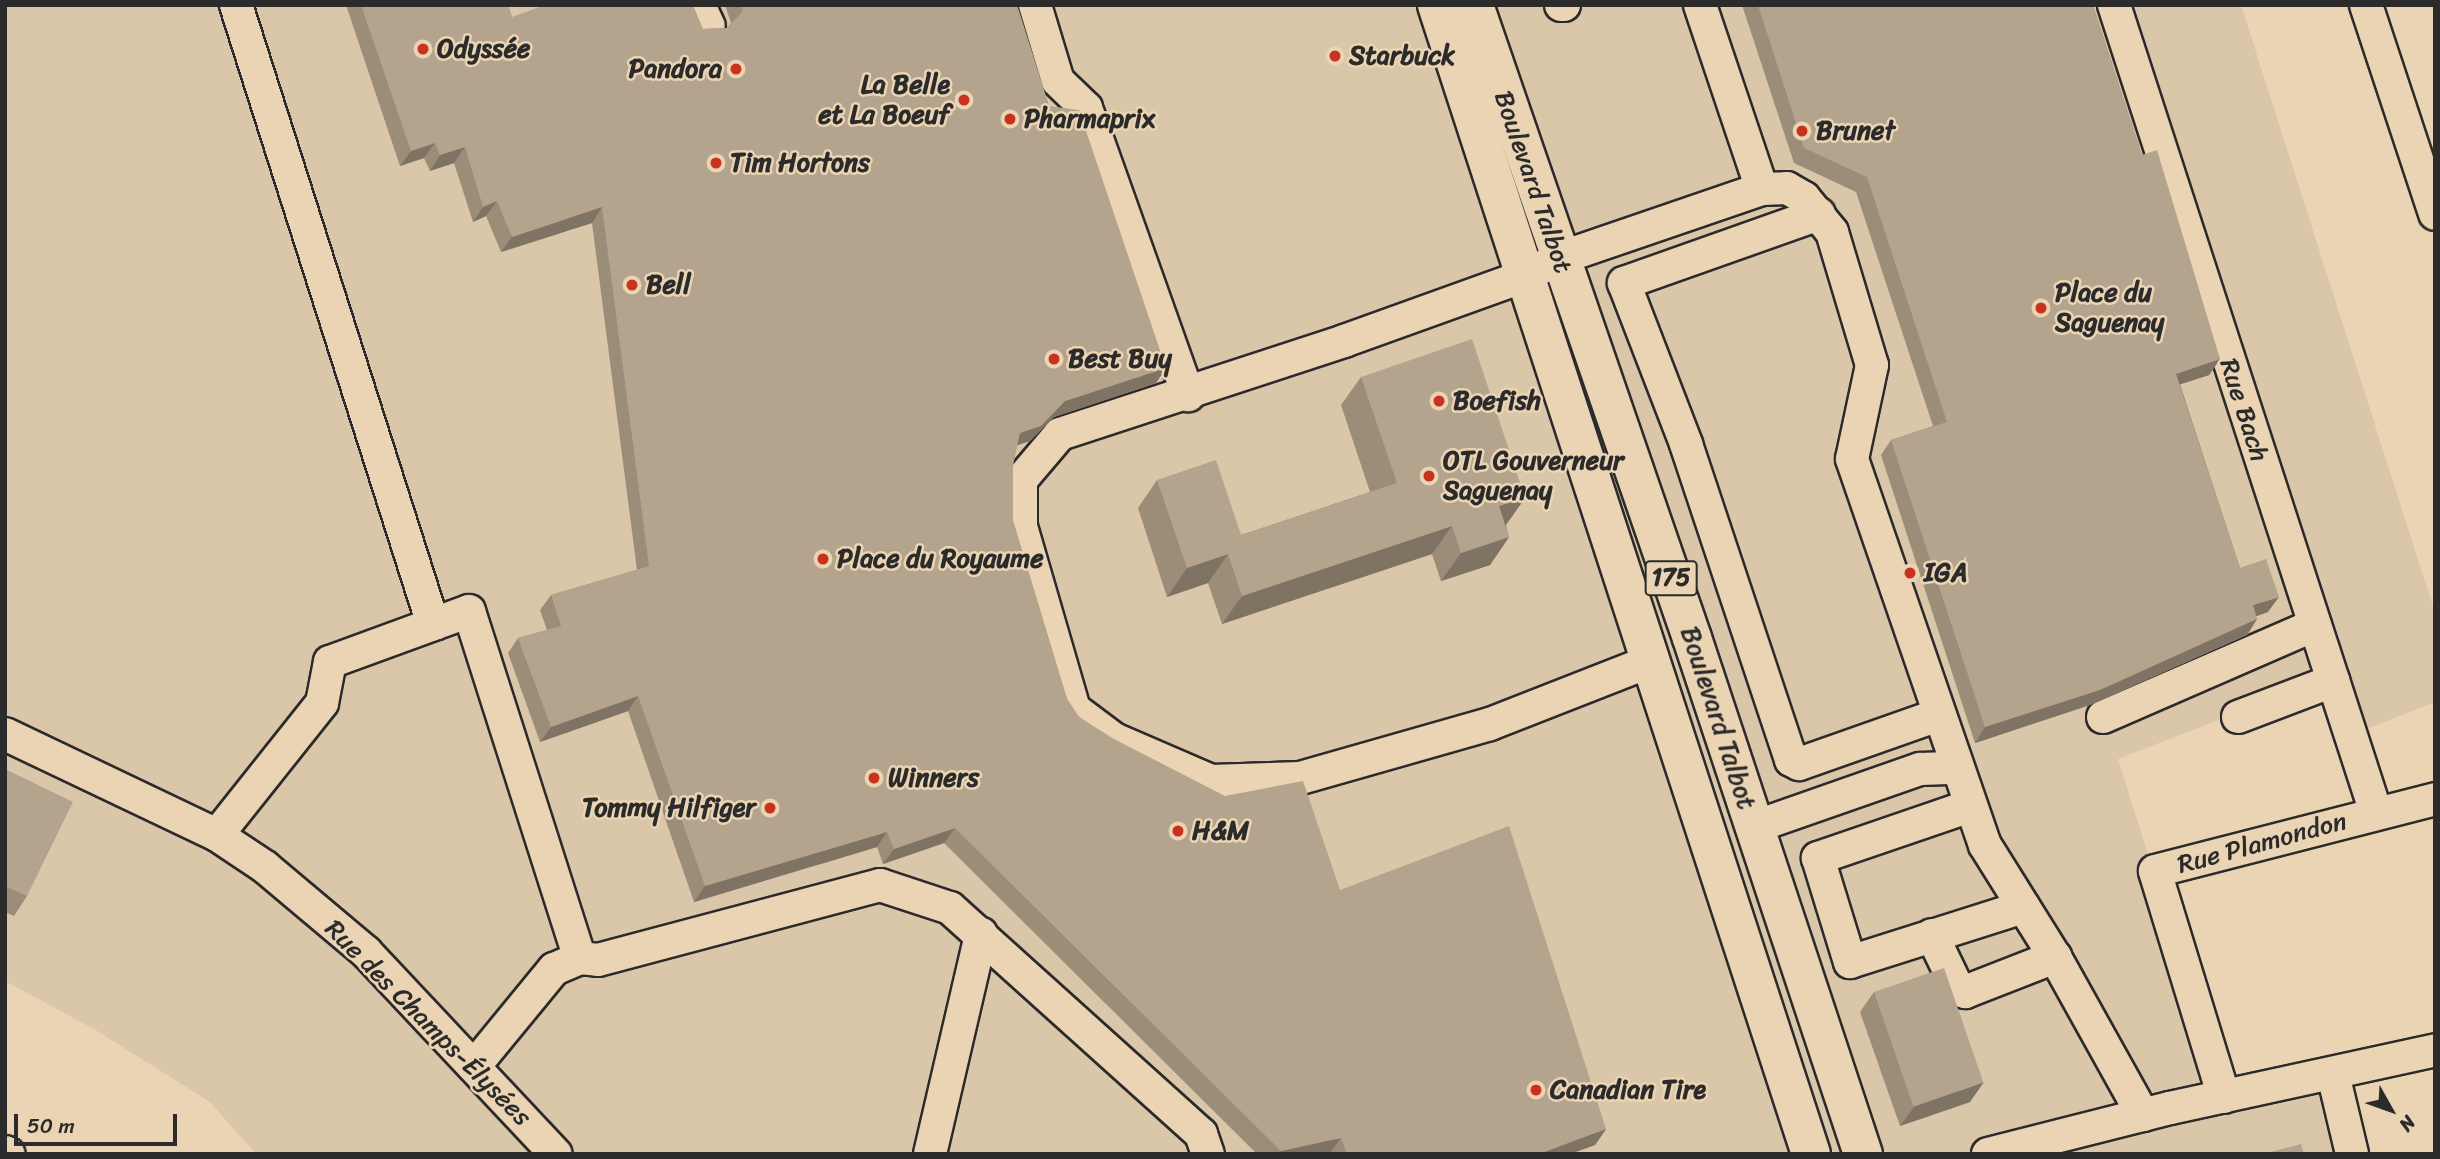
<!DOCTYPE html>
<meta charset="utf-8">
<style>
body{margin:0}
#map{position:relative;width:2440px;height:1159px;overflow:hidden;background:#ead4b3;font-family:Sriracha,sans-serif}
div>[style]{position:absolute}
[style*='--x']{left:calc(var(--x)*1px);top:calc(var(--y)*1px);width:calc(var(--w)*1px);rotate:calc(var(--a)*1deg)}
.built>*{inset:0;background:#dac6a8}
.roads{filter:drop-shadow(2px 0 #2b2b2b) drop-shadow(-2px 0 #2b2b2b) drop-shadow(0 2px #2b2b2b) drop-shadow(0 -2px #2b2b2b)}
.minor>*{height:32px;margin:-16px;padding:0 16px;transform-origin:16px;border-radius:16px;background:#ead4b3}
.major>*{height:38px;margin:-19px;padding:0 19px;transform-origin:19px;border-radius:19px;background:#ead4b3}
.wall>*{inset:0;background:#9c8d79}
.shaded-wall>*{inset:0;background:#7f7363}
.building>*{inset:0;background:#b5a48d;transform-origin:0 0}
.dots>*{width:19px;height:19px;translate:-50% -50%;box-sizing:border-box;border:4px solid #ead4b3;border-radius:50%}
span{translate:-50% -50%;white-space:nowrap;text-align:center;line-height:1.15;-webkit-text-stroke:5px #ead4b3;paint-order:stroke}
.shield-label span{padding:2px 5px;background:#ead4b3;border:2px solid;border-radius:5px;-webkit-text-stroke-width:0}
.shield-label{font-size:24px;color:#2b2b2b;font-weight:700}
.poi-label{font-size:26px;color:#2b2b2b;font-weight:700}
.left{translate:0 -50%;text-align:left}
.right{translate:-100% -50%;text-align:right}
.street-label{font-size:26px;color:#2b2b2b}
.frame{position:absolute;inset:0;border:7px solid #2b2b2b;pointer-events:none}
.north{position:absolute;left:2356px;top:1075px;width:70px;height:70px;-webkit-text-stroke:5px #ead4b3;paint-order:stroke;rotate:130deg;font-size:19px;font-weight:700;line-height:28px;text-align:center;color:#2b2b2b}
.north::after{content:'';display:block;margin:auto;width:24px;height:32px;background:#2b2b2b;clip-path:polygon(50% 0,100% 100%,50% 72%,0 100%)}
.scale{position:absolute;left:14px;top:1114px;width:163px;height:32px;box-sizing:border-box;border:4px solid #2b2b2b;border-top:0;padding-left:9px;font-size:21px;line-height:24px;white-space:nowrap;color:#2b2b2b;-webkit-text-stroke:5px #ead4b3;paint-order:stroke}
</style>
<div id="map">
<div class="built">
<i style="clip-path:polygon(5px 5px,2241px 5px,2435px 613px,2435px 702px,2351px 735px,2331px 676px,2118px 759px,2224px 1096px,2333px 1074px,2352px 1154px,256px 1154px,210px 1102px,94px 1029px,5px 981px)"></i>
</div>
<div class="roads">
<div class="minor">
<i style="--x:236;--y:5;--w:650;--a:72.35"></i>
<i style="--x:699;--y:5;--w:23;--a:65"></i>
<i style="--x:1035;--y:5;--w:79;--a:73.2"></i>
<i style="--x:1058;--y:81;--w:39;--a:44"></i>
<i style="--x:1086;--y:108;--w:305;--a:70.4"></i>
<i style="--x:1561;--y:5;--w:3;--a:0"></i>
<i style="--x:1700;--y:5;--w:194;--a:71.4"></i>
<i style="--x:2114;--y:5;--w:849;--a:72.03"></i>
<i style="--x:2366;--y:5;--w:220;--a:71.7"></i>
<i style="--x:1819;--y:214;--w:207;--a:160.5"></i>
<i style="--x:1624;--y:283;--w:173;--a:68.9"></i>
<i style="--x:1686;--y:444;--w:333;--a:71.6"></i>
<i style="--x:1791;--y:760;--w:9;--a:27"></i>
<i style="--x:1799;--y:764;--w:147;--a:-19.4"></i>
<i style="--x:1651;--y:661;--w:173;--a:158.6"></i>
<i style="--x:1490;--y:724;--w:198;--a:164.1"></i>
<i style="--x:1300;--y:778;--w:89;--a:178.1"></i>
<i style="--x:1211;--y:781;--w:106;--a:-156.6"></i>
<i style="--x:1114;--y:739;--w:50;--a:-143.1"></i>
<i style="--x:1074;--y:709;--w:191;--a:-106.2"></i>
<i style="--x:1021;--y:526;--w:46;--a:-90"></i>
<i style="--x:1021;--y:480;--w:60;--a:-49.7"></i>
<i style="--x:1060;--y:434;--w:299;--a:-18.1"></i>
<i style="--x:1344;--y:341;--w:192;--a:-19.8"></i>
<i style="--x:1525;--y:276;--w:39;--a:-27"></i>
<i style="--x:1560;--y:258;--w:213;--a:-18.9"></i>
<i style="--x:1762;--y:189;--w:25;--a:-2"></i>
<i style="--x:1787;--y:188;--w:20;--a:30"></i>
<i style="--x:1804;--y:198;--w:44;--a:50.5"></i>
<i style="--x:1832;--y:232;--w:139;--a:73.3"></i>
<i style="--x:1872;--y:365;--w:96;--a:102"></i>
<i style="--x:1852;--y:459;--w:408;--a:71"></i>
<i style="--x:1985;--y:845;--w:132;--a:58"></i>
<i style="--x:2055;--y:957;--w:181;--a:60.9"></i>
<i style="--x:2103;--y:717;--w:231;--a:-23.5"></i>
<i style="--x:2238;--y:717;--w:102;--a:-20.8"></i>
<i style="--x:5;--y:734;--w:235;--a:25.5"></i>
<i style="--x:217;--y:835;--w:58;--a:33.7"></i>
<i style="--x:265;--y:867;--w:132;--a:40.1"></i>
<i style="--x:366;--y:952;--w:277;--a:46.8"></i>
<i style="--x:1970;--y:806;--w:161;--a:161.1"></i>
<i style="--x:1818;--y:858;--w:109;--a:72.9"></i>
<i style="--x:1850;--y:962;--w:182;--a:-17.6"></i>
<i style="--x:1754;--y:827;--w:176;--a:-19.3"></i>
<i style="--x:1920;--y:769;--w:36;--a:-2"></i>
<i style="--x:217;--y:835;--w:169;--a:-51.5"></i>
<i style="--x:322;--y:703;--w:42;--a:-79"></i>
<i style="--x:330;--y:662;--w:148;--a:-20.1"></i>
<i style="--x:469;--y:611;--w:364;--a:72.3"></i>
<i style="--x:580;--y:958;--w:28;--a:157"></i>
<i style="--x:554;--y:969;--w:123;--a:129.4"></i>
<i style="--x:1932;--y:935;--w:60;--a:64.3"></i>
<i style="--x:1958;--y:989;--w:8;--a:23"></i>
<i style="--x:1965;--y:992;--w:97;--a:-21.3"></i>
<i style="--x:580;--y:958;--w:18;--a:6"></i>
<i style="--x:598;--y:960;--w:292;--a:-14.9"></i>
<i style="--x:880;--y:885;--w:74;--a:18.2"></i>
<i style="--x:950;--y:908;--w:338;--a:42"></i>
<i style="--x:1201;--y:1134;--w:21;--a:71"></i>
<i style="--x:2333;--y:1074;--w:82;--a:76.6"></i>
<i style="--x:2224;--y:1097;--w:236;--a:-107"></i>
<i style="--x:2155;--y:871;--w:289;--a:-14.4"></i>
<i style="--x:5;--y:1152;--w:4;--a:27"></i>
<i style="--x:930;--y:1154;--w:226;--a:-76.9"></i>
<i style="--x:1988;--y:1154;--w:188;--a:-14.2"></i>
<i style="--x:2170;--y:1108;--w:271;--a:-12.3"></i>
</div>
<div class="major">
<i style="--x:1437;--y:5;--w:1208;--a:71.97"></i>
<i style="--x:1474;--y:5;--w:669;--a:71"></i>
<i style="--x:1692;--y:638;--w:544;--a:71.67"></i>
</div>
</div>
<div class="wall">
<i style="clip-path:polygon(346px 5px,508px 5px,512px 17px,703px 29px,727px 28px,731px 23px,725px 5px,1017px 5px,1049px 106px,1156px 383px,1054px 417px,1030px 441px,1017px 445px,1013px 465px,1013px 521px,1067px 699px,1079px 717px,1340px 890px,1606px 1129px,1595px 1145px,1570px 1154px,1257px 1154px,944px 843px,883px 864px,877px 847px,694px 902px,628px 711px,540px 742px,508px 653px,518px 638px,547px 630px,540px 610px,551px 595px,637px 570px,592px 223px,501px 252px,486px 216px,473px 222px,454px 163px,430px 171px,424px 158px,400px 166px)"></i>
<i style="clip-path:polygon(1742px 5px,2093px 5px,2142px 155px,2220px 359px,2209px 375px,2180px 384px,2240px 568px,2268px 612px,2256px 616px,2257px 619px,2247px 635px,2090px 705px,1975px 743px,1881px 455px,1891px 440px,1933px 426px,1856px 192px,1794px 163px)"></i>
<i style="clip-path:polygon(1361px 377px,1525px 498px,1506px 525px,1509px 537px,1490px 565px,1441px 581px,1432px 554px,1222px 624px,1208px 583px,1167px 597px,1138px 508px,1157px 480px,1241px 535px,1370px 492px,1341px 405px)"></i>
<i style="clip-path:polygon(5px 769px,27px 896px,14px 916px,5px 912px)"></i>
<i style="clip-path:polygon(1874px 992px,1970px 1102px,1900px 1126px,1860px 1012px)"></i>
</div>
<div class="shaded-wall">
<i style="clip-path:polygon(435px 143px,424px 158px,400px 166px,411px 151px)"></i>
<i style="clip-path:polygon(465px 147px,454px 163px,430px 171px,440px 155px)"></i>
<i style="clip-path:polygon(497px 201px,486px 216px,473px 222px,483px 207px)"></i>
<i style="clip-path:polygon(602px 207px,592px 223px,501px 252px,512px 237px)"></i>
<i style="clip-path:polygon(2220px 359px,2209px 375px,2166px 389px,2176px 374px)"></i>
<i style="clip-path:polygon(1166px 368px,1156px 383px,1054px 417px,1030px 441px,1009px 448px,1020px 433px,1065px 401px)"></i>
<i style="clip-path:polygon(1525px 498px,1505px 526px,1499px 506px)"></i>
<i style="clip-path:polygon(1452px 526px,1432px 554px,1222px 624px,1242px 596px)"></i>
<i style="clip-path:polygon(1509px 537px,1490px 565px,1441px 581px,1461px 553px)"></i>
<i style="clip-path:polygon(1228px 554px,1208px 583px,1167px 597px,1187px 568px)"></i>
<i style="clip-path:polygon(2279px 597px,2268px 612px,2242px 621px,2253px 605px)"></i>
<i style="clip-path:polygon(2257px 619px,2247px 635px,2090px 705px,1975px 743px,1985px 727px)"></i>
<i style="clip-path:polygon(638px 696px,628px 711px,540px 742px,551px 727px)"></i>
<i style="clip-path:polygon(955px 828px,944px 843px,883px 864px,894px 849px)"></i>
<i style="clip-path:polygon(887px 832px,877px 847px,694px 902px,705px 886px)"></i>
<i style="clip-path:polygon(1984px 1082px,1970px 1102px,1900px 1126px,1914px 1107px)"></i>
<i style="clip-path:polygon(1606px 1129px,1595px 1145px,1570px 1154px,1539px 1154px)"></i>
<i style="clip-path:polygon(1341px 1138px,1330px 1153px,1279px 1154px,1281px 1151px)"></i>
</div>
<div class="building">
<i style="clip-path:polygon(361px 5px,508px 5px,512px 17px,545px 5px,693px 5px,703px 29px,727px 28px,743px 11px,741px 5px,1017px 5px,1049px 106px,1079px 110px,1166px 368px,1065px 401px,1041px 426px,1020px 433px,1013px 465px,1013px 521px,1067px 699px,1079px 717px,1114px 739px,1225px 796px,1303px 781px,1340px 890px,1509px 826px,1606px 1129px,1539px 1154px,1347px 1154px,1341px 1138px,1281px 1151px,955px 828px,894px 849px,887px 832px,705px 886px,638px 696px,551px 727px,518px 638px,561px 626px,551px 595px,649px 566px,602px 207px,512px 237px,497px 201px,483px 207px,465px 147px,440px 155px,435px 143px,411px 151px)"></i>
<i style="clip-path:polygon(1758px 5px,2093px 5px,2142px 155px,2157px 150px,2220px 359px,2176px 374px,2240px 568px,2266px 559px,2279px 597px,2253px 605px,2257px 619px,2100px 690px,1985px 727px,1891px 440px,1947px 422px,1867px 177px,1804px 148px)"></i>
<i style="clip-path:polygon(1472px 339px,1525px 498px,1499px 506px,1509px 537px,1461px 553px,1452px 526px,1242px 596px,1228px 554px,1187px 568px,1157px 480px,1216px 460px,1241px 535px,1397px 483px,1361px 377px)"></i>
<i style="clip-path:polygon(5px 769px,73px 802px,27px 896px,5px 886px)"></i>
<i style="left:1944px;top:968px;width:121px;height:74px;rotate:71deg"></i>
<i style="clip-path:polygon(2301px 1144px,2304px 1154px,2263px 1154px)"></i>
</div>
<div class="dots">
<i style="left:423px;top:49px;background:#c8321e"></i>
<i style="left:1335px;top:56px;background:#c8321e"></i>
<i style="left:736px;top:69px;background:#c8321e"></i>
<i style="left:964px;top:100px;background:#c8321e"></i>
<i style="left:1010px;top:119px;background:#c8321e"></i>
<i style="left:1802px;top:131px;background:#c8321e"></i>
<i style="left:716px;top:163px;background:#c8321e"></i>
<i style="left:632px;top:285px;background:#c8321e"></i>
<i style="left:2041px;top:308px;background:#c8321e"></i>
<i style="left:1054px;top:359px;background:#c8321e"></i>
<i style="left:1439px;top:401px;background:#c8321e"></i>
<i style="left:1429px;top:476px;background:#c8321e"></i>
<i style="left:823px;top:559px;background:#c8321e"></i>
<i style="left:1910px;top:573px;background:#c8321e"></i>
<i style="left:874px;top:778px;background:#c8321e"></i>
<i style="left:770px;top:808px;background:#c8321e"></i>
<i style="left:1178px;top:831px;background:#c8321e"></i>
<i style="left:1536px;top:1090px;background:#c8321e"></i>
</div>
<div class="shield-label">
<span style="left:1671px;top:578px">175</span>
</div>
<div class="poi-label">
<span class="left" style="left:437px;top:49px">Odyssée</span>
<span class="left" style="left:1349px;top:56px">Starbuck</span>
<span class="right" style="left:722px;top:69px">Pandora</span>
<span class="right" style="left:950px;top:100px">La Belle<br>et La Boeuf</span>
<span class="left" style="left:1024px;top:119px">Pharmaprix</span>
<span class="left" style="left:1816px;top:131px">Brunet</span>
<span class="left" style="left:730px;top:163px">Tim Hortons</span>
<span class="left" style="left:646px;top:285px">Bell</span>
<span class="left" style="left:2055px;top:308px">Place du<br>Saguenay</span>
<span class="left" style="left:1068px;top:359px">Best Buy</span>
<span class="left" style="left:1453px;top:401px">Boefish</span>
<span class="left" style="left:1443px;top:476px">OTL Gouverneur<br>Saguenay</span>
<span class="left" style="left:837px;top:559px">Place du Royaume</span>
<span class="left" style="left:1924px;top:573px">IGA</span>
<span class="left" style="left:888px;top:778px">Winners</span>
<span class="right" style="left:756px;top:808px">Tommy Hilfiger</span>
<span class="left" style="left:1192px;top:831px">H&amp;M</span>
<span class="left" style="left:1550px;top:1090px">Canadian Tire</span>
</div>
<div class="street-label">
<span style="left:1533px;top:182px;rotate:71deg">Boulevard Talbot</span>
<span style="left:2244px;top:410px;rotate:72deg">Rue Bach</span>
<span style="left:1718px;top:718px;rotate:72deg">Boulevard Talbot</span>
<span style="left:2262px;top:843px;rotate:-15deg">Rue Plamondon</span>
<span style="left:428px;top:1023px;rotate:45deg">Rue des Champs-Élysées</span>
</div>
<div class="frame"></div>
<div class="north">N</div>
<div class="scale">50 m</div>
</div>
